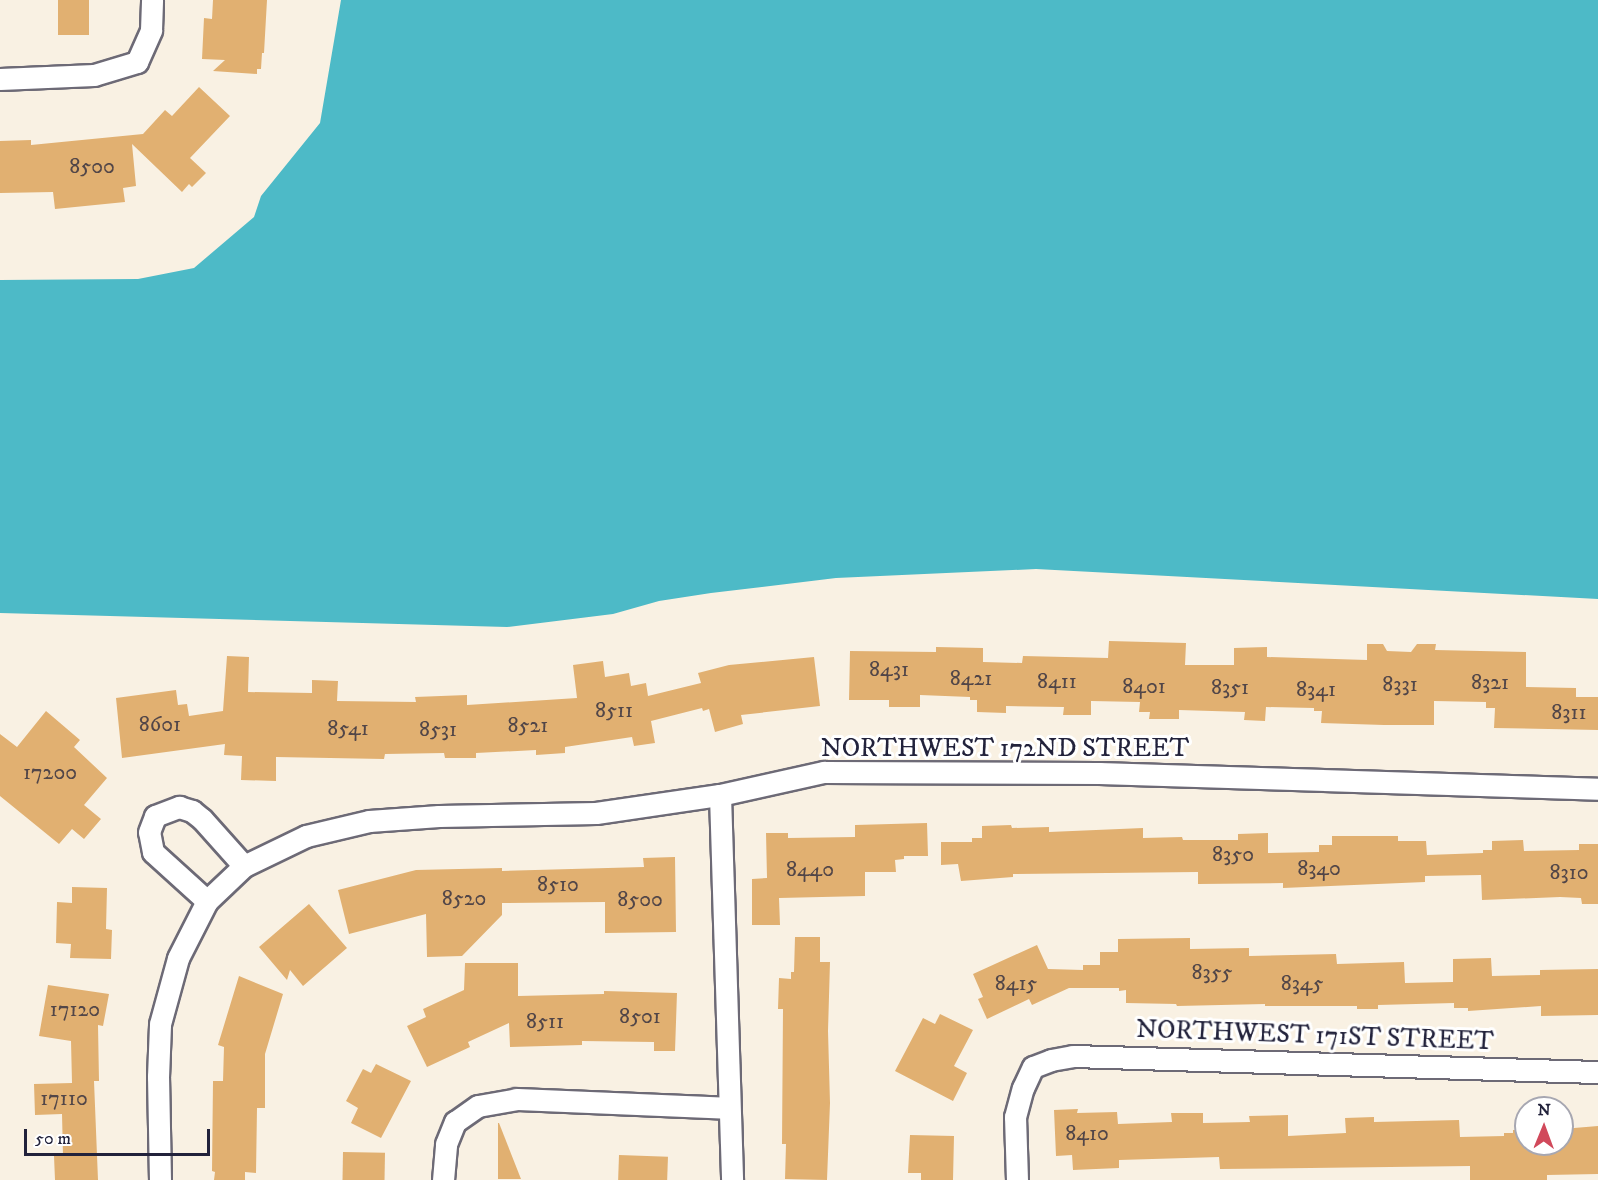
<!DOCTYPE html>
<style>
body{margin:0}
#map{position:relative;width:1598px;height:1180px;overflow:hidden;background:#f9f1e3;font-family:"IM FELL DW Pica",serif}
div>[style]{position:absolute}
[style*='--x']{left:calc(var(--x)*1px);top:calc(var(--y)*1px);width:calc(var(--w)*1px);rotate:calc(var(--a)*1deg)}
.water>*{inset:0;background:#4dbac7}
.building>*{inset:0;background:#e1b071;transform-origin:0 0}
.roads{filter:drop-shadow(2px 0 #6d6a76) drop-shadow(-2px 0 #6d6a76) drop-shadow(0 2px #6d6a76) drop-shadow(0 -2px #6d6a76)}
.minor>*{height:21px;margin:-10.5px;padding:0 10.5px;transform-origin:10.5px;border-radius:10.5px;background:#fff}
span{translate:-50% -50%;white-space:nowrap;text-align:center;line-height:1.15;-webkit-text-stroke:6px #fff;paint-order:stroke}
.number-label{font-size:22px;color:#524648}
.number-label span{-webkit-text-stroke-width:0}
.street-label{font-size:26px;color:#22223b}
.north{position:absolute;left:1514px;top:1096px;width:60px;height:60px;box-sizing:border-box;background:#fff;border:2px solid #a7a7b1;border-radius:50%;rotate:1deg;font-size:16px;font-weight:700;line-height:24px;text-align:center;color:#22223b}
.north::after{content:'';display:block;margin:auto;width:21px;height:27px;background:#d1495b;clip-path:polygon(50% 0,100% 100%,50% 72%,0 100%)}
.scale{position:absolute;left:24px;top:1129px;width:186px;height:27px;box-sizing:border-box;border:3px solid #22223b;border-top:0;padding-left:8px;font-size:18px;line-height:21px;white-space:nowrap;color:#22223b;-webkit-text-stroke:4px #fff;paint-order:stroke}
</style>
<div id="map">
<div class="water">
<i style="clip-path:polygon(341px 0,1598px 0,1598px 599px,1036px 569px,836px 578px,711px 593px,659px 601px,613px 614px,507px 627px,0 613px,0 280px,138px 279px,194px 268px,254px 217px,261px 196px,320px 123px)"></i>
</div>
<div class="building">
<i style="left:58px;top:0;width:31px;height:35px"></i>
<i style="clip-path:polygon(213px 0,267px 0,264px 53px,262px 53px,261px 69px,257px 69px,257px 74px,213px 71px,225px 60px,202px 59px,204px 18px,212px 19px)"></i>
<i style="clip-path:polygon(199px 87px,230px 116px,190px 158px,206px 173px,192px 187px,189px 184px,182px 192px,132px 144px,136px 186px,123px 188px,125px 202px,55px 209px,53px 192px,0 193px,0 141px,31px 140px,31px 145px,143px 134px,165px 110px,172px 116px)"></i>
<i style="clip-path:polygon(1109px 641px,1186px 643px,1185px 665px,1234px 665px,1234px 648px,1267px 647px,1267px 657px,1367px 660px,1367px 644px,1383px 644px,1387px 651px,1411px 652px,1417px 644px,1436px 644px,1435px 650px,1526px 652px,1526px 687px,1576px 688px,1576px 697px,1598px 697px,1598px 730px,1494px 728px,1495px 708px,1486px 708px,1486px 702px,1434px 701px,1434px 725px,1384px 725px,1321px 723px,1322px 711px,1314px 711px,1314px 708px,1266px 707px,1265px 721px,1244px 720px,1245px 712px,1179px 710px,1179px 719px,1149px 719px,1150px 712px,1139px 712px,1140px 702px,1091px 701px,1091px 715px,1063px 715px,1064px 707px,1006px 706px,1006px 713px,977px 712px,977px 700px,970px 700px,970px 697px,920px 695px,920px 707px,889px 707px,889px 700px,849px 700px,850px 651px,936px 652px,936px 647px,983px 648px,983px 662px,1022px 663px,1023px 656px,1108px 658px)"></i>
<i style="clip-path:polygon(227px 656px,249px 657px,248px 692px,312px 693px,312px 680px,338px 681px,337px 701px,416px 702px,415px 697px,467px 695px,467px 705px,577px 698px,573px 665px,603px 661px,605px 677px,629px 673px,631px 686px,646px 683px,648px 696px,701px 683px,698px 673px,729px 665px,814px 657px,820px 706px,741px 715px,743px 724px,715px 732px,709px 709px,703px 711px,702px 708px,651px 721px,655px 743px,634px 746px,632px 737px,565px 747px,565px 753px,536px 755px,536px 750px,476px 753px,476px 758px,445px 758px,444px 753px,385px 754px,384px 759px,276px 757px,276px 781px,241px 780px,242px 756px,224px 755px,225px 744px,122px 758px,116px 698px,176px 690px,178px 705px,187px 704px,189px 716px,223px 711px)"></i>
<i style="clip-path:polygon(46px 711px,80px 740px,74px 747px,107px 778px,84px 805px,101px 819px,84px 839px,72px 829px,59px 844px,0 796px,0 734px,17px 747px)"></i>
<i style="clip-path:polygon(927px 823px,928px 856px,904px 856px,904px 859px,895px 860px,896px 872px,865px 872px,865px 896px,779px 898px,780px 925px,752px 925px,752px 879px,767px 878px,766px 833px,788px 833px,788px 838px,855px 837px,855px 825px)"></i>
<i style="clip-path:polygon(1011px 825px,1012px 828px,1049px 827px,1049px 832px,1143px 828px,1143px 838px,1182px 837px,1183px 840px,1238px 840px,1238px 834px,1268px 833px,1268px 853px,1319px 852px,1319px 845px,1332px 845px,1332px 836px,1398px 836px,1398px 841px,1426px 841px,1427px 855px,1483px 853px,1483px 850px,1492px 850px,1492px 841px,1523px 840px,1524px 851px,1579px 850px,1579px 844px,1598px 844px,1598px 904px,1582px 904px,1581px 898px,1560px 897px,1482px 900px,1481px 875px,1425px 876px,1425px 882px,1283px 888px,1283px 883px,1198px 884px,1198px 872px,1013px 874px,1013px 877px,961px 881px,958px 864px,941px 865px,941px 842px,972px 842px,972px 838px,982px 838px,982px 826px)"></i>
<i style="clip-path:polygon(675px 857px,676px 932px,605px 933px,605px 902px,502px 903px,502px 915px,462px 956px,427px 957px,426px 914px,349px 934px,338px 890px,416px 870px,502px 868px,502px 871px,644px 867px,643px 858px)"></i>
<i style="clip-path:polygon(72px 887px,107px 888px,106px 929px,112px 930px,111px 959px,70px 958px,71px 944px,56px 943px,57px 902px,72px 903px)"></i>
<i style="clip-path:polygon(309px 904px,347px 948px,303px 986px,290px 970px,287px 980px,259px 947px)"></i>
<i style="clip-path:polygon(795px 937px,820px 937px,820px 962px,830px 962px,828px 1031px,830px 1103px,827px 1180px,785px 1179px,786px 1144px,782px 1144px,783px 1009px,778px 1009px,779px 978px,791px 979px,791px 972px,794px 972px)"></i>
<i style="clip-path:polygon(1190px 938px,1190px 949px,1249px 948px,1249px 956px,1336px 954px,1337px 964px,1404px 962px,1405px 983px,1453px 982px,1453px 959px,1491px 958px,1492px 976px,1540px 975px,1540px 970px,1598px 969px,1598px 1015px,1541px 1016px,1541px 1006px,1468px 1011px,1468px 1008px,1454px 1008px,1454px 1003px,1378px 1005px,1378px 1009px,1357px 1009px,1357px 1006px,1265px 1006px,1265px 1004px,1177px 1006px,1176px 1004px,1126px 1003px,1126px 990px,1119px 991px,1119px 988px,1069px 988px,1032px 1005px,1029px 999px,987px 1019px,978px 999px,983px 997px,973px 974px,1037px 945px,1048px 969px,1083px 970px,1083px 965px,1100px 965px,1100px 952px,1118px 952px,1118px 939px)"></i>
<i style="clip-path:polygon(465px 963px,518px 963px,518px 996px,604px 994px,604px 991px,677px 993px,675px 1051px,654px 1051px,654px 1042px,582px 1041px,582px 1045px,510px 1047px,509px 1023px,468px 1042px,470px 1047px,427px 1067px,407px 1026px,426px 1017px,423px 1009px,464px 990px)"></i>
<i style="clip-path:polygon(239px 976px,283px 994px,265px 1054px,265px 1108px,257px 1108px,256px 1173px,245px 1172px,245px 1180px,214px 1180px,215px 1172px,212px 1171px,213px 1081px,223px 1081px,224px 1047px,218px 1045px)"></i>
<i style="clip-path:polygon(48px 985px,109px 994px,103px 1026px,98px 1025px,99px 1081px,94px 1081px,98px 1180px,55px 1180px,54px 1156px,63px 1156px,62px 1114px,35px 1115px,34px 1084px,72px 1083px,71px 1041px,39px 1036px)"></i>
<i style="clip-path:polygon(940px 1014px,973px 1030px,954px 1066px,967px 1073px,953px 1101px,895px 1071px,923px 1018px,935px 1024px)"></i>
<i style="clip-path:polygon(376px 1064px,411px 1081px,381px 1138px,351px 1123px,358px 1108px,346px 1101px,363px 1069px,371px 1073px)"></i>
<i style="clip-path:polygon(1078px 1109px,1077px 1113px,1117px 1112px,1118px 1124px,1172px 1122px,1171px 1113px,1203px 1113px,1203px 1123px,1250px 1122px,1249px 1116px,1288px 1115px,1288px 1136px,1346px 1133px,1345px 1118px,1374px 1117px,1374px 1122px,1459px 1120px,1460px 1137px,1504px 1136px,1504px 1133px,1513px 1133px,1513px 1130px,1526px 1130px,1526px 1144px,1562px 1144px,1562px 1129px,1598px 1126px,1598px 1174px,1547px 1175px,1547px 1180px,1470px 1180px,1470px 1166px,1220px 1169px,1219px 1157px,1119px 1160px,1119px 1168px,1073px 1170px,1072px 1155px,1056px 1156px,1054px 1110px)"></i>
<i style="clip-path:polygon(498px 1123px,499px 1123px,521px 1179px,498px 1179px)"></i>
<i style="clip-path:polygon(910px 1135px,954px 1136px,953px 1180px,921px 1180px,921px 1173px,908px 1173px)"></i>
<i style="left:343px;top:1152px;width:42px;height:28px;rotate:1deg"></i>
<i style="left:619px;top:1155px;width:49px;height:25px;rotate:2deg"></i>
</div>
<div class="roads">
<div class="minor">
<i style="--x:0;--y:79;--w:94;--a:-2.4"></i>
<i style="--x:94;--y:75;--w:45;--a:-16.8"></i>
<i style="--x:137;--y:62;--w:35;--a:-66"></i>
<i style="--x:151;--y:30;--w:30;--a:-88"></i>
<i style="--x:720;--y:795;--w:385;--a:88.2"></i>
<i style="--x:207;--y:901;--w:73;--a:-137.8"></i>
<i style="--x:153;--y:852;--w:20;--a:-101"></i>
<i style="--x:149;--y:832;--w:17;--a:-69"></i>
<i style="--x:155;--y:816;--w:26;--a:-21"></i>
<i style="--x:179;--y:807;--w:14;--a:17"></i>
<i style="--x:192;--y:811;--w:13;--a:39"></i>
<i style="--x:202;--y:819;--w:63;--a:48.2"></i>
<i style="--x:160;--y:1180;--w:103;--a:-91.1"></i>
<i style="--x:158;--y:1077;--w:53;--a:-87.8"></i>
<i style="--x:160;--y:1024;--w:68;--a:-74.7"></i>
<i style="--x:178;--y:958;--w:64;--a:-63"></i>
<i style="--x:207;--y:901;--w:51;--a:-43.4"></i>
<i style="--x:244;--y:866;--w:69;--a:-25.8"></i>
<i style="--x:306;--y:836;--w:65;--a:-13.4"></i>
<i style="--x:369;--y:821;--w:70;--a:-4.1"></i>
<i style="--x:439;--y:816;--w:157;--a:-1.1"></i>
<i style="--x:596;--y:813;--w:125;--a:-8.3"></i>
<i style="--x:720;--y:795;--w:107;--a:-12.5"></i>
<i style="--x:824;--y:772;--w:275;--a:0.2"></i>
<i style="--x:1099;--y:773;--w:499;--a:1.8"></i>
<i style="--x:443;--y:1180;--w:36;--a:-85"></i>
<i style="--x:446;--y:1144;--w:24;--a:-68"></i>
<i style="--x:455;--y:1122;--w:28;--a:-35"></i>
<i style="--x:478;--y:1106;--w:39;--a:-10"></i>
<i style="--x:516;--y:1099;--w:212;--a:2.4"></i>
<i style="--x:1017;--y:1180;--w:63;--a:-91.8"></i>
<i style="--x:1015;--y:1117;--w:30;--a:-75"></i>
<i style="--x:1023;--y:1088;--w:23;--a:-65"></i>
<i style="--x:1033;--y:1067;--w:19;--a:-21"></i>
<i style="--x:1051;--y:1060;--w:22;--a:-10"></i>
<i style="--x:1073;--y:1056;--w:525;--a:1.75"></i>
</div>
</div>
<div class="number-label">
<span style="left:92px;top:167px">8500</span>
<span style="left:889px;top:670px">8431</span>
<span style="left:971px;top:679px">8421</span>
<span style="left:1057px;top:682px">8411</span>
<span style="left:1490px;top:683px">8321</span>
<span style="left:1400px;top:685px">8331</span>
<span style="left:1144px;top:687px">8401</span>
<span style="left:1230px;top:688px">8351</span>
<span style="left:1316px;top:690px">8341</span>
<span style="left:614px;top:711px">8511</span>
<span style="left:1569px;top:713px">8311</span>
<span style="left:160px;top:725px">8601</span>
<span style="left:528px;top:726px">8521</span>
<span style="left:348px;top:729px">8541</span>
<span style="left:438px;top:730px">8531</span>
<span style="left:50px;top:773px">17200</span>
<span style="left:1233px;top:855px">8350</span>
<span style="left:1319px;top:869px">8340</span>
<span style="left:810px;top:870px">8440</span>
<span style="left:1569px;top:873px">8310</span>
<span style="left:558px;top:885px">8510</span>
<span style="left:464px;top:899px">8520</span>
<span style="left:640px;top:900px">8500</span>
<span style="left:1212px;top:973px">8355</span>
<span style="left:1016px;top:984px">8415</span>
<span style="left:1302px;top:984px">8345</span>
<span style="left:75px;top:1010px">17120</span>
<span style="left:640px;top:1017px">8501</span>
<span style="left:545px;top:1022px">8511</span>
<span style="left:64px;top:1099px">17110</span>
<span style="left:1087px;top:1134px">8410</span>
</div>
<div class="street-label">
<span style="left:1005px;top:749px">NORTHWEST 172ND STREET</span>
<span style="left:1315px;top:1036px;rotate:2deg">NORTHWEST 171ST STREET</span>
</div>
<div class="north">N</div>
<div class="scale">50 m</div>
</div>
